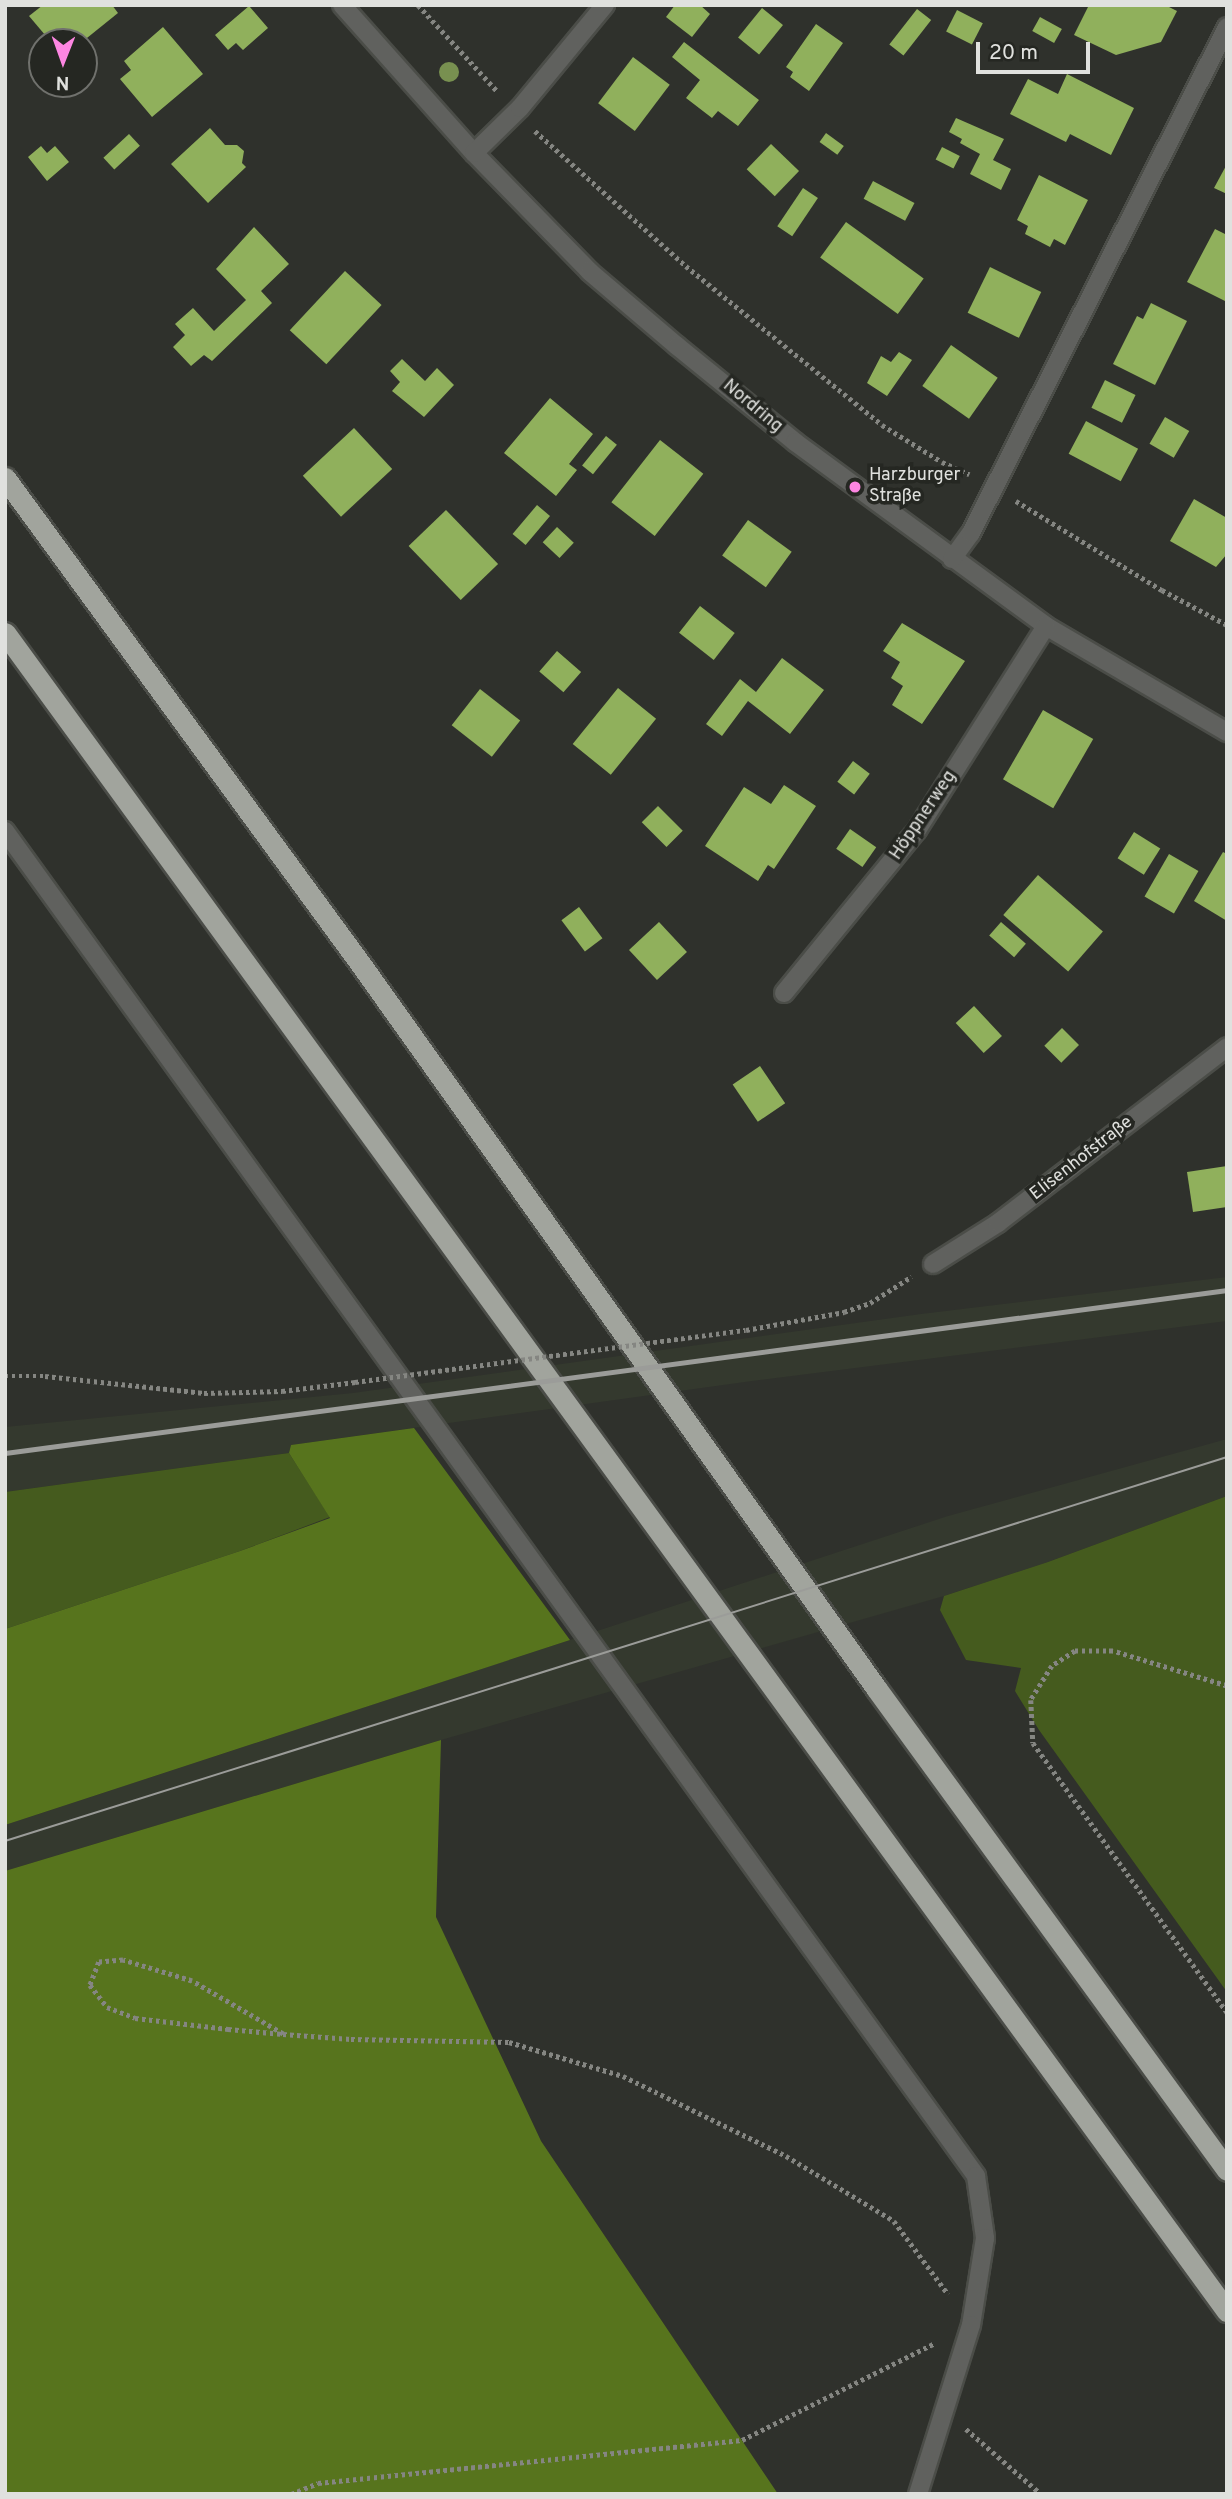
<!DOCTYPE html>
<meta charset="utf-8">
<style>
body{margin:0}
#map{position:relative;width:1232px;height:2499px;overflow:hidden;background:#2f312c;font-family:Overpass,sans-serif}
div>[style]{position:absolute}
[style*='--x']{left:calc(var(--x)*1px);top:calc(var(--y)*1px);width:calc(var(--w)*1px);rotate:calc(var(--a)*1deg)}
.built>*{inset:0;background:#34392e}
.green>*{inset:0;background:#455b1e}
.forest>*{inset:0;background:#57741d}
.building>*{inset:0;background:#90b05c;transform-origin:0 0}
.path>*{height:4.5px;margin-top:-2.25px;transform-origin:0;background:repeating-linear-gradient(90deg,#858682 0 3.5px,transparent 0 7px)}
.roads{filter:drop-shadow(2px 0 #4b4d48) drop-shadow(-2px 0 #4b4d48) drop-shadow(0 2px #4b4d48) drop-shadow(0 -2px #4b4d48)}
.minor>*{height:18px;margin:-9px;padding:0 9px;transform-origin:9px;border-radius:9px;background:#60615e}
.highway>*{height:21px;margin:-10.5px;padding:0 10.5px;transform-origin:10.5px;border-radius:10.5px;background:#a1a49d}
.tram>*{height:2px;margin:-1px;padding:0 1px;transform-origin:1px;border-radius:1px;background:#9b9c99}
.rail>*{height:5px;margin:-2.5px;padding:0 2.5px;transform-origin:2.5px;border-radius:2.5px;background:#9b9c99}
.path-bridge>*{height:4.5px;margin-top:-2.25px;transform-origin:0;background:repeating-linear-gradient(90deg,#858682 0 3.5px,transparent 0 7px)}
.trees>*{width:20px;height:20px;margin:-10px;border-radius:50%;background:#789050}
.dots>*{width:19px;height:19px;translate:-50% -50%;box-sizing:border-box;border:4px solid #252722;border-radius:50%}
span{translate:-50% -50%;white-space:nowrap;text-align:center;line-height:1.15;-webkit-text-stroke:7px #252722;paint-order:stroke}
.street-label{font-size:18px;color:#e0e1de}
.poi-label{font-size:18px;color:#e0e1de}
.left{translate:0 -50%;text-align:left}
.frame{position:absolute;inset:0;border:7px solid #e0e1de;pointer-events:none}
.north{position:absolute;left:28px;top:28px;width:70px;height:70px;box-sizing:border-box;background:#252722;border:2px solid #70716d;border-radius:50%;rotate:181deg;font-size:19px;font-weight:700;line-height:28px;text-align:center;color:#e0e1de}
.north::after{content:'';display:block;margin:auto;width:24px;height:32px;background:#fd86e2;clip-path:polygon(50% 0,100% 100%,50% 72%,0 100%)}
.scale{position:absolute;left:976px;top:42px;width:114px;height:32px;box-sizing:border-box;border:4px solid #e0e1de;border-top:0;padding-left:9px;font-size:21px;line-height:24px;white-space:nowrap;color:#e0e1de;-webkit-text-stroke:5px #252722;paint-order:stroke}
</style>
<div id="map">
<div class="built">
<i style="clip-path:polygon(1227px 1277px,1227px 1321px,752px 1381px,291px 1445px,289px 1453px,5px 1492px,5px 1427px,353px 1393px,921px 1314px)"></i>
<i style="clip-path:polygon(1227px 1439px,1227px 1496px,1048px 1562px,944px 1596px,441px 1740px,5px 1871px,5px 1825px,948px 1516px)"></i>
</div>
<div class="green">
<i style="clip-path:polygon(289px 1453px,330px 1517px,240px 1551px,5px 1629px,5px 1492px)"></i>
<i style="clip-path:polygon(1227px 1496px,1227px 1992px,1039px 1730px,1015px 1691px,1021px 1668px,966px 1660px,940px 1610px,944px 1596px,1048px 1562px)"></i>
</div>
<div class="forest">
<i style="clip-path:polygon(414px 1428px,570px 1640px,5px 1825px,5px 1629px,240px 1551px,330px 1518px,289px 1453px,291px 1445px)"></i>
<i style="clip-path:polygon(441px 1740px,436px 1917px,541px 2141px,778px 2494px,5px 2494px,5px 1871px)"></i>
</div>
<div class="building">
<i style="clip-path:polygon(43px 5px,112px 5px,118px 13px,82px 42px,51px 42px,29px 16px)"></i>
<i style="clip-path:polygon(675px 5px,700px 5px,710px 14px,692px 37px,666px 17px)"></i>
<i style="clip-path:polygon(1089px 5px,1165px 5px,1177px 11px,1161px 42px,1116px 55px,1074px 35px)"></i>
<i style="clip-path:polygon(249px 6px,268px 28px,243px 50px,236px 43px,228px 50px,215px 35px)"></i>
<i style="left:762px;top:8px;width:27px;height:38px;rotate:39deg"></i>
<i style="left:917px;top:9px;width:18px;height:45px;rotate:38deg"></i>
<i style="left:957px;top:10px;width:29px;height:24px;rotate:27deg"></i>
<i style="left:1040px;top:17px;width:25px;height:16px;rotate:29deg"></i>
<i style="clip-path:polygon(816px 24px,843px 43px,809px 91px,790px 77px,793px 72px,786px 67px)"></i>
<i style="clip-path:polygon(163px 27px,203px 74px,152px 117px,120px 79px,131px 70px,124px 61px)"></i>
<i style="clip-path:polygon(684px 42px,759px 100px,738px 126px,718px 111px,712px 118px,686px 98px,700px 80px,672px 57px)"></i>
<i style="left:633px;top:57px;width:46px;height:58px;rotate:37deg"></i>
<i style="clip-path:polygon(1067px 74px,1134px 108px,1111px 155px,1070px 134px,1066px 142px,1010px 114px,1028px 79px,1058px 94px)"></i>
<i style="clip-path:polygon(956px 118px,1004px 139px,993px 160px,1011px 169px,1001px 190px,970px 174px,980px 154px,960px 143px,962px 139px,949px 132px)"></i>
<i style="clip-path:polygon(210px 128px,225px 145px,237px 145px,244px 151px,242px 163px,246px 167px,208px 203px,171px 164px)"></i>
<i style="left:826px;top:133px;width:22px;height:11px;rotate:36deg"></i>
<i style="left:129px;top:134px;width:16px;height:35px;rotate:47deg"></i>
<i style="left:771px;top:144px;width:39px;height:35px;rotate:44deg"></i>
<i style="clip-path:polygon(41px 146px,47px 153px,55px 146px,69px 162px,47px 181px,28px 157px)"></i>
<i style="left:942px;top:147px;width:20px;height:14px;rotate:27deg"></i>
<i style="clip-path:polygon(1227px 164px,1227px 194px,1214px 188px)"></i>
<i style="clip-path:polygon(1039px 175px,1088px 200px,1065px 245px,1054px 239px,1050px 247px,1025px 234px,1028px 226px,1017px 220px)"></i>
<i style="left:873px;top:181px;width:47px;height:20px;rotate:28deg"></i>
<i style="left:803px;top:188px;width:18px;height:46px;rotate:34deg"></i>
<i style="left:846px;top:222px;width:96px;height:44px;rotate:36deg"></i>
<i style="clip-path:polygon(254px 227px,289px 264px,261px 291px,272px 303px,212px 361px,204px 355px,191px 366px,173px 347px,185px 335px,175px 324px,193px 308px,214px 331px,246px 300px,216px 269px)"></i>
<i style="clip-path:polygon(1215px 229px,1227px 235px,1227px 302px,1187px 282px)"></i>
<i style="left:990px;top:267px;width:57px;height:51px;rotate:26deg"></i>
<i style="left:345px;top:271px;width:50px;height:81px;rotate:43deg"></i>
<i style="clip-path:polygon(1151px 303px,1187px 321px,1155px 385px,1113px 364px,1137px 316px,1143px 319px)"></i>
<i style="left:951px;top:345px;width:57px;height:50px;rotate:35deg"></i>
<i style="clip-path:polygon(899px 352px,912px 360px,887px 396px,867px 383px,881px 356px,891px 362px)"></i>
<i style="clip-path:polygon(402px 359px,425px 381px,437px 368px,454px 385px,424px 417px,392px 391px,400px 382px,390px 371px)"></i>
<i style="left:1105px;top:380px;width:34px;height:31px;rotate:26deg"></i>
<i style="clip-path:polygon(550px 398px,593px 434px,569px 464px,577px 470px,556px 496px,504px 453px)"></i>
<i style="left:1165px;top:417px;width:28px;height:31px;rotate:30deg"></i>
<i style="left:1086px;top:421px;width:59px;height:37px;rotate:28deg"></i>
<i style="left:354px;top:428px;width:56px;height:70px;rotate:47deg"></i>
<i style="left:606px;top:436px;width:14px;height:38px;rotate:39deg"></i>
<i style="left:660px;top:440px;width:55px;height:79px;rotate:38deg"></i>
<i style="clip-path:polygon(1194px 499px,1227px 518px,1227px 554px,1216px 567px,1170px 541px)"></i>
<i style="left:537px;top:505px;width:17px;height:38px;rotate:40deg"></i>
<i style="left:446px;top:510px;width:75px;height:52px;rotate:46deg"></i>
<i style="left:748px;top:520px;width:54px;height:44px;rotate:36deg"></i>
<i style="left:557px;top:527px;width:23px;height:21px;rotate:43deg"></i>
<i style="left:700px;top:606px;width:44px;height:34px;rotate:38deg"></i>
<i style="clip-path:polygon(902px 623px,965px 661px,922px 724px,892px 705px,903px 686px,891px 678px,900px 662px,883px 651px)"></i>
<i style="left:557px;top:651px;width:32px;height:27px;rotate:41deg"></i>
<i style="clip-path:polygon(782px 658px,824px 690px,790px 734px,748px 701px,722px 736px,706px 724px,740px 679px,756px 692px)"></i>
<i style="left:618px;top:688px;width:49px;height:72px;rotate:39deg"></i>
<i style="left:480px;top:689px;width:51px;height:46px;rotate:38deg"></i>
<i style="left:1043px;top:710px;width:58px;height:80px;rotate:30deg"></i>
<i style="left:853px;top:761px;width:21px;height:26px;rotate:37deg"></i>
<i style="clip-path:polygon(784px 785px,816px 806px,774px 869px,768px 865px,758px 881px,705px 846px,744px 787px,771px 804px)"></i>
<i style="left:658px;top:806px;width:35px;height:23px;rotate:45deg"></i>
<i style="left:850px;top:829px;width:32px;height:24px;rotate:35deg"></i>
<i style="left:1134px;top:832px;width:31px;height:31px;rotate:32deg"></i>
<i style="clip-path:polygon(1223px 852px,1227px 854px,1227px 921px,1194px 901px)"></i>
<i style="left:1169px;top:854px;width:34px;height:49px;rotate:30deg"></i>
<i style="left:1038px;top:875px;width:86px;height:53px;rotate:41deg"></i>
<i style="left:579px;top:907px;width:39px;height:22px;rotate:53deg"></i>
<i style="left:659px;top:922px;width:41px;height:41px;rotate:47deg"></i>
<i style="left:1001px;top:922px;width:33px;height:18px;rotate:41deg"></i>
<i style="left:974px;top:1006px;width:41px;height:25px;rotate:47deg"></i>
<i style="left:1062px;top:1028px;width:24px;height:25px;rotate:45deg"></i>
<i style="left:760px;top:1066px;width:45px;height:33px;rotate:56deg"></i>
<i style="clip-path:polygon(1227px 1166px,1227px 1207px,1193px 1212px,1187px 1172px)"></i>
</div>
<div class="path">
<i style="--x:418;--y:5;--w:118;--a:47.4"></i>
<i style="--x:535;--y:131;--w:203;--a:41.8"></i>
<i style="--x:686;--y:266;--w:252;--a:39"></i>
<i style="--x:882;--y:425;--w:70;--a:31.7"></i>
<i style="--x:942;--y:462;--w:30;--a:24"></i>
<i style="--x:1016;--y:501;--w:171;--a:31.4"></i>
<i style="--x:1162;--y:590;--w:74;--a:28.3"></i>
<i style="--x:746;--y:1330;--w:100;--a:-10.4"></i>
<i style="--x:844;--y:1312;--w:28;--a:-19"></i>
<i style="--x:870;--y:1303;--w:49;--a:-32.4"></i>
<i style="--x:5;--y:1376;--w:40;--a:0"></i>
<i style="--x:45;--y:1376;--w:160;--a:6.1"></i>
<i style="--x:204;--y:1393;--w:78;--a:-1.5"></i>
<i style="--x:282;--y:1391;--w:74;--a:-7"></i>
<i style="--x:1227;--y:1686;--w:119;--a:-162.9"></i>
<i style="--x:1113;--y:1651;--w:38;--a:180"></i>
<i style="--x:1075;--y:1651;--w:27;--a:147"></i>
<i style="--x:1052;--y:1666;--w:40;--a:122"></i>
<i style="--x:1031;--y:1700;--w:43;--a:87.3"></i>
<i style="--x:1033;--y:1743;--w:332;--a:54.2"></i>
<i style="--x:283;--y:2034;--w:105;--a:-149.8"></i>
<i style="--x:192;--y:1981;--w:72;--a:-163.1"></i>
<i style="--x:123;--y:1960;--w:24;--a:175"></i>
<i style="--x:99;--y:1962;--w:25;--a:111"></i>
<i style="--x:90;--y:1985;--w:28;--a:52"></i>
<i style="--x:107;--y:2007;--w:30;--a:21"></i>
<i style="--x:135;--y:2018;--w:94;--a:6.7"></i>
<i style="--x:228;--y:2029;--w:55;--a:5.2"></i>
<i style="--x:283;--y:2034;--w:68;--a:4.2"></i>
<i style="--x:351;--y:2039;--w:158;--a:1.1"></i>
<i style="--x:509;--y:2042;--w:119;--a:16.6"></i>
<i style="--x:623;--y:2076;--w:182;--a:26.1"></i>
<i style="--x:786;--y:2156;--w:126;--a:31"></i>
<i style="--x:894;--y:2221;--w:91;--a:53.5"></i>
<i style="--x:966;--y:2429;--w:99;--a:40.9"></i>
<i style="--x:291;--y:2494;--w:29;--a:-22"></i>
<i style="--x:318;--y:2483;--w:426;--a:-5.8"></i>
<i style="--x:742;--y:2440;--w:216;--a:-26.7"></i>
</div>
<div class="roads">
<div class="minor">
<i style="--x:342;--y:5;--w:198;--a:48.3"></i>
<i style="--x:474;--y:153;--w:166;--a:45.7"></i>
<i style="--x:590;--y:272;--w:114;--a:40.4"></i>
<i style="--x:677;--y:346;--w:152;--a:39.1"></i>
<i style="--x:795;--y:442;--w:311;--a:36.2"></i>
<i style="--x:1046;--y:626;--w:210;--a:30.4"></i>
<i style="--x:474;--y:153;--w:64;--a:-44.4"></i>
<i style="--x:520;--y:108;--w:134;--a:-50.5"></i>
<i style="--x:952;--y:559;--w:32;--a:-54"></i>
<i style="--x:971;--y:533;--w:567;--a:-63.16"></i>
<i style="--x:5;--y:831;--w:1659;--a:54.17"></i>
<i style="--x:976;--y:2176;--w:63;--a:81.7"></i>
<i style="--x:985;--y:2238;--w:88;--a:99.1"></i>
<i style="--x:971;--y:2325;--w:177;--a:107.4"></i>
<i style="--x:784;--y:993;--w:210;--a:-50.8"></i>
<i style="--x:917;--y:830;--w:241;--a:-57.7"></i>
<i style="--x:933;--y:1264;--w:77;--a:-32.2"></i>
<i style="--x:998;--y:1223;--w:289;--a:-37.5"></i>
</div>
<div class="highway">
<i style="--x:5;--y:478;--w:605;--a:53.81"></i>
<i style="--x:362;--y:966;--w:886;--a:54.55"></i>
<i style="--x:876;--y:1688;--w:596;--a:53.94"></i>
<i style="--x:5;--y:633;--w:2076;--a:53.94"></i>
</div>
</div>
<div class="tram">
<i style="--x:5;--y:1841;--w:1281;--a:-17.44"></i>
</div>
<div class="rail">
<i style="--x:5;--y:1453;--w:1233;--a:-7.6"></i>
</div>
<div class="path-bridge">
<i style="--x:355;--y:1382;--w:394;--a:-7.6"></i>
</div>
<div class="trees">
<i style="left:449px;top:72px"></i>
</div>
<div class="dots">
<i style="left:855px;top:487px;background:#fd86e2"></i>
</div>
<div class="street-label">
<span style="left:752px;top:407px;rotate:40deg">Nordring</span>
<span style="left:924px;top:816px;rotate:-56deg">Höppnerweg</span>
<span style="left:1082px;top:1159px;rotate:-38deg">Elisenhofstraße</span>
</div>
<div class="poi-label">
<span class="left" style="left:869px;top:487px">Harzburger<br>Straße</span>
</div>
<div class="frame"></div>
<div class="north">N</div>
<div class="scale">20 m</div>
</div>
